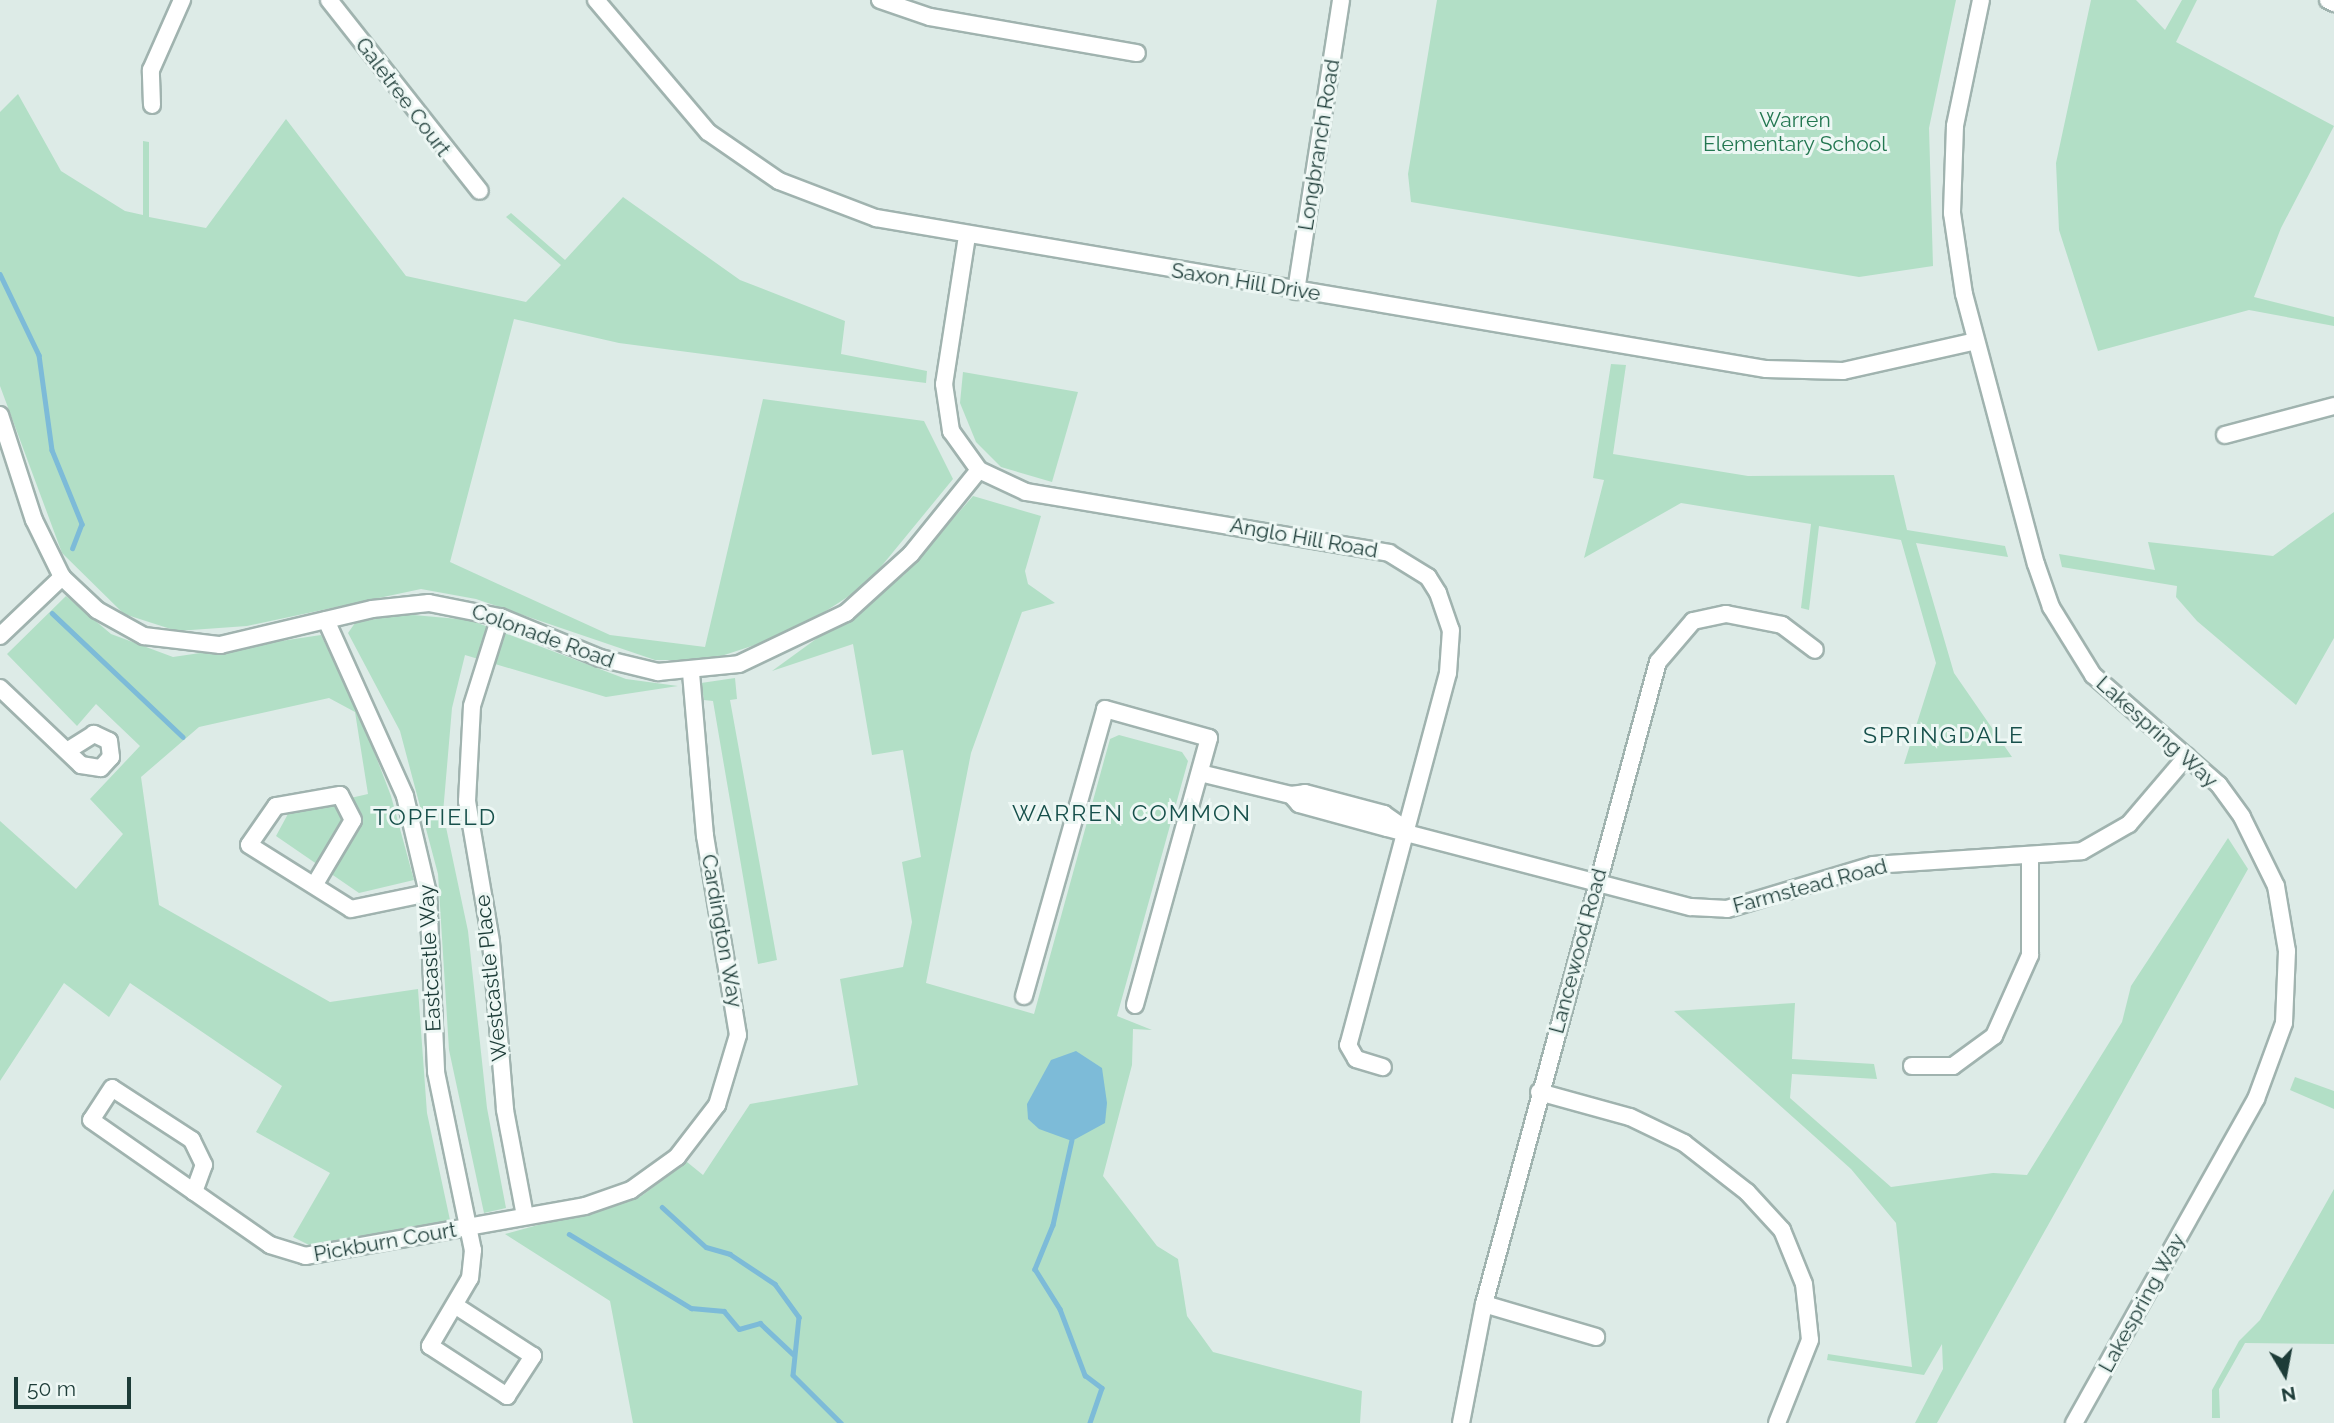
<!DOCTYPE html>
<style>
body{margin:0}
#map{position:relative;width:2334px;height:1423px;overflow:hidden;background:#ddebe7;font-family:Raleway,sans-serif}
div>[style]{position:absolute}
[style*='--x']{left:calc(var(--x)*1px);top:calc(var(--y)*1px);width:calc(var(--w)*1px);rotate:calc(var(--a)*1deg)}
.green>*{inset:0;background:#b2dfc6}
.water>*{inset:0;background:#7dbbd8}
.stream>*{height:4.5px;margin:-2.25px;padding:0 2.25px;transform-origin:2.25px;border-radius:2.25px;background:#7dbbd8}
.roads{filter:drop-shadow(2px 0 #a0b3af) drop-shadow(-2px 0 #a0b3af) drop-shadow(0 2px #a0b3af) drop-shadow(0 -2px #a0b3af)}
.minor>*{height:16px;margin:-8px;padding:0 8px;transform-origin:8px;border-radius:8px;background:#fff}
span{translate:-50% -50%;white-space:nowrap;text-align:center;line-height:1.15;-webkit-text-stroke:6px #edf7f4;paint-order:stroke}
.street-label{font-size:21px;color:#1d3c38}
.park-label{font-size:21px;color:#237751}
.neighbourhood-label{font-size:23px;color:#17504b;letter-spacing:2px}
.north{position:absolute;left:2250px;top:1339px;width:70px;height:70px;-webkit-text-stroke:5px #edf7f4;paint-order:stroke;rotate:170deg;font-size:19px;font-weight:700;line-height:28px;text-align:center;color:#1d3c38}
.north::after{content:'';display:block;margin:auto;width:24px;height:32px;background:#1d3c38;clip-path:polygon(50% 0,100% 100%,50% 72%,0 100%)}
.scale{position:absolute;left:14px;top:1377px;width:117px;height:32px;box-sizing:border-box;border:4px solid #1d3c38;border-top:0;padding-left:9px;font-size:21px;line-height:24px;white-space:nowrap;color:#1d3c38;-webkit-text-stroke:5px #edf7f4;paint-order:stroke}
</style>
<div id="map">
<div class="green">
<i style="clip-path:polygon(1437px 0,1956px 0,1929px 128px,1933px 266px,1859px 277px,1411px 202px,1408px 174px)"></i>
<i style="clip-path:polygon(2091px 0,2136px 0,2165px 30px,2182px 0,2197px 0,2176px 42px,2334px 126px,2281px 228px,2254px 297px,2334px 317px,2334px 326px,2249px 310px,2098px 351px,2059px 230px,2056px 163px)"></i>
<i style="clip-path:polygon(18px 94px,61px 171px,125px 211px,143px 215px,143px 141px,149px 142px,149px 217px,206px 228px,286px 119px,406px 276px,526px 302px,561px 265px,506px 217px,511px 213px,565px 260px,623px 197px,740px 280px,845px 321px,841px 354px,927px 371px,926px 383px,619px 343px,514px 319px,450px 562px,610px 635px,705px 647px,763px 399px,924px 421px,953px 479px,866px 585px,792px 633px,709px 660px,655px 660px,476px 599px,421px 589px,247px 626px,177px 631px,124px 614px,62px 553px,0 386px,0 112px)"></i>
<i style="clip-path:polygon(1611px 364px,1626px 365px,1613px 454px,1748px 476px,1894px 475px,1907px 530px,2005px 546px,2008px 557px,1916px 543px,1954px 673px,2012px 757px,1904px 764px,1936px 663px,1901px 540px,1819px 526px,1809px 610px,1801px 608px,1811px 524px,1681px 503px,1584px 558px,1604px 480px,1593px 478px)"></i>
<i style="clip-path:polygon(963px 372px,1078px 392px,1052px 482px,1001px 467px,976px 442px,960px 403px)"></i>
<i style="clip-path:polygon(973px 496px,1041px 516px,1025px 571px,1028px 584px,1055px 603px,1022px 612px,971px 753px,926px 983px,1034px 1014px,1110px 739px,1119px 735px,1182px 752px,1188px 761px,1117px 1016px,1152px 1030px,1133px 1029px,1132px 1065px,1103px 1176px,1157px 1246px,1178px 1259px,1187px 1316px,1213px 1352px,1362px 1391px,1360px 1423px,633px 1423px,610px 1301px,505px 1234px,640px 1197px,687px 1162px,703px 1175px,750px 1104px,858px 1085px,840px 979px,903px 967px,912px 922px,902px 862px,921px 857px,903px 750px,872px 755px,853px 644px,772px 671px,904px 575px)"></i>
<i style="clip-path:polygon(2334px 512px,2334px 638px,2296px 705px,2197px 621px,2176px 597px,2177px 586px,2062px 567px,2059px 554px,2155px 570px,2148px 542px,2273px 556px)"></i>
<i style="clip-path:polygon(66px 596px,111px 634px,173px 657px,321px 635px,359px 712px,391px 796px,414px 880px,359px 893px,276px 836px,289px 812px,368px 794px,355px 712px,329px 698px,199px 727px,141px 777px,159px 905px,330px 1002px,418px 989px,427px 1113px,450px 1220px,309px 1245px,293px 1237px,330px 1173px,256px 1132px,282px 1086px,130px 983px,109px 1017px,64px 983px,0 1081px,0 821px,76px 889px,123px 834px,90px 799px,140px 746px,96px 704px,77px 726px,7px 654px)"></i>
<i style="clip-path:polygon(402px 614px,470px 620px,626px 679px,678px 686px,606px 697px,465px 655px,452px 708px,443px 813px,468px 931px,487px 1108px,506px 1208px,484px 1213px,449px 1050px,438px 874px,400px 731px,348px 633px,355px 623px)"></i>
<i style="clip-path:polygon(735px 678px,737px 699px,730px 700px,777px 960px,758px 964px,713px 701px,704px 700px,701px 683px)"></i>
<i style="clip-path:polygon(2228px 838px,2248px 869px,1937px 1423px,1915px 1423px,1943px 1369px,1942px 1344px,1924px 1375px,1827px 1360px,1828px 1354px,1912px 1367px,1896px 1223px,1851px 1169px,1674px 1011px,1795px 1003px,1792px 1059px,1874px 1064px,1877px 1079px,1792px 1074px,1790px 1098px,1891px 1187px,1993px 1173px,2027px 1175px,2122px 1022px,2131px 986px)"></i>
<i style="clip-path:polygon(2295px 1077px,2334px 1091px,2334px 1109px,2290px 1090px)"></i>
<i style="clip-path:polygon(2334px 1189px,2334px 1344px,2245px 1343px,2219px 1389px,2220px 1418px,2212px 1418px,2212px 1390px,2239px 1341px,2260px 1320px)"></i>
</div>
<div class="water">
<i style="clip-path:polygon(1076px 1051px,1102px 1068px,1107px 1103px,1105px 1123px,1072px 1141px,1039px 1129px,1028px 1119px,1027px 1104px,1051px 1060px)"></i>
</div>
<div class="stream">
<i style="--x:0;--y:274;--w:90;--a:64.3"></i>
<i style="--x:39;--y:355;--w:96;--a:82.2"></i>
<i style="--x:52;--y:450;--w:80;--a:67.9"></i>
<i style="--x:82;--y:524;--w:26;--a:111"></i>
<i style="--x:52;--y:613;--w:180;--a:43.4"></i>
<i style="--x:1072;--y:1140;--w:87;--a:102.6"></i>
<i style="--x:1053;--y:1225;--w:48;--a:112.2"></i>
<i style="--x:1035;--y:1269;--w:47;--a:58"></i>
<i style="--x:1060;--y:1309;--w:71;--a:69.3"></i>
<i style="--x:1085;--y:1375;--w:21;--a:37"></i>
<i style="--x:1102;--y:1388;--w:37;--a:109"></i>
<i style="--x:662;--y:1207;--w:59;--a:42.3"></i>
<i style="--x:706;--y:1247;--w:25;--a:16"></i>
<i style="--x:730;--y:1254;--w:54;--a:33.7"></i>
<i style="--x:775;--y:1284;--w:41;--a:54"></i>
<i style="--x:799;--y:1317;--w:58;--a:95.9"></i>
<i style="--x:793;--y:1375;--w:68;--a:45"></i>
<i style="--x:569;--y:1234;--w:143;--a:31.2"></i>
<i style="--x:691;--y:1308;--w:33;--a:5"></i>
<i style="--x:724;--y:1311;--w:23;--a:50"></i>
<i style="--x:739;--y:1329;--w:22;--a:-16"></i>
<i style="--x:760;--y:1323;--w:45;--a:43.2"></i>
</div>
<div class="roads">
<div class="minor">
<i style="--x:329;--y:0;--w:243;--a:51.7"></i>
<i style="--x:596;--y:0;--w:173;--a:49.7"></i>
<i style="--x:708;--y:132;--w:86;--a:34.6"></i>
<i style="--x:779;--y:181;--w:104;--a:20.9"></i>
<i style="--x:876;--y:218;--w:903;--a:9.63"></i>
<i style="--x:1766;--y:369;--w:77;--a:1.5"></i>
<i style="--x:1843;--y:371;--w:136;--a:-12.7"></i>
<i style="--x:880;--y:0;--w:53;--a:18.8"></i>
<i style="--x:930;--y:17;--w:210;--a:9.9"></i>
<i style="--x:1981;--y:0;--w:129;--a:101.7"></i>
<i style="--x:1955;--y:126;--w:87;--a:92"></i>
<i style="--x:1952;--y:213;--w:82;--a:81.6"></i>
<i style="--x:1964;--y:294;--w:279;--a:75.1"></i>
<i style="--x:2036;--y:564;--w:46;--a:70.8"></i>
<i style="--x:2051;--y:607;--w:80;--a:58.3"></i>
<i style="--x:2093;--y:675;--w:167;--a:41.1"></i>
<i style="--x:2219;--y:785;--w:39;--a:54"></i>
<i style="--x:2242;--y:817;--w:77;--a:63.8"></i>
<i style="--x:2276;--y:886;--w:66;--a:80.4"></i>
<i style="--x:2287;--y:951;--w:72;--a:92.4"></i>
<i style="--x:2284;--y:1023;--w:81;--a:110.2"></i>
<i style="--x:2256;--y:1099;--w:372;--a:119.3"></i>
<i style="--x:2328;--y:0;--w:7;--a:27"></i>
<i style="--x:152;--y:105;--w:35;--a:-92"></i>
<i style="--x:151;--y:70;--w:77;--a:-66.1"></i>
<i style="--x:967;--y:236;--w:150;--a:98.8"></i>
<i style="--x:944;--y:384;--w:48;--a:81.5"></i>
<i style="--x:951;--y:431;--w:48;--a:54.3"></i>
<i style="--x:979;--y:470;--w:52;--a:25.1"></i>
<i style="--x:1026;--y:492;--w:368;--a:9.5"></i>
<i style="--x:1389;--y:553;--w:46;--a:31.6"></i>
<i style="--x:1428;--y:577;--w:19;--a:58"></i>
<i style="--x:1438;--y:593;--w:39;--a:71"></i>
<i style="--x:1451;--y:630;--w:43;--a:94"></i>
<i style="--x:1448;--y:673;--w:385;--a:105"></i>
<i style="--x:1348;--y:1045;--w:16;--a:60"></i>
<i style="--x:1356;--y:1059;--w:28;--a:17"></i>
<i style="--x:1296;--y:291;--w:294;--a:-81.2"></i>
<i style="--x:0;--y:415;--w:110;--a:72.1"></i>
<i style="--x:34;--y:520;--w:64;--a:63.8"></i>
<i style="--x:62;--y:577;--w:48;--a:43.3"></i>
<i style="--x:97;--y:610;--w:54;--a:29"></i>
<i style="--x:144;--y:636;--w:77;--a:6.8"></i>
<i style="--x:220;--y:645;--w:156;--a:-13.3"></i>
<i style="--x:372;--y:609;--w:57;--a:-6"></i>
<i style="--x:429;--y:603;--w:72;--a:11.2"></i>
<i style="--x:500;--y:617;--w:108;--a:22.3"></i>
<i style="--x:600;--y:658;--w:60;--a:13.6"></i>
<i style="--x:658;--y:672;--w:81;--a:-5.6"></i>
<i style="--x:739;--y:664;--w:119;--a:-25.5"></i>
<i style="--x:846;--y:613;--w:88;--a:-42.2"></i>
<i style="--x:911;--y:554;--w:108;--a:-51"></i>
<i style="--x:2225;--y:435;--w:113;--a:-14.9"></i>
<i style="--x:500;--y:617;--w:93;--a:107.5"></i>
<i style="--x:472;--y:706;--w:95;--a:93"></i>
<i style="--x:467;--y:801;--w:143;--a:80.3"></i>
<i style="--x:491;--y:942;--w:169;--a:85.2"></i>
<i style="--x:505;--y:1110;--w:108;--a:79.3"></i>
<i style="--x:326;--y:620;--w:193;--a:65.8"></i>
<i style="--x:405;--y:796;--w:100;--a:76.7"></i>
<i style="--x:428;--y:893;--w:179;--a:87.4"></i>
<i style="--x:436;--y:1072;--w:182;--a:78.3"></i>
<i style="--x:473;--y:1250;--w:28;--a:96"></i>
<i style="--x:470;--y:1278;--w:79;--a:120.5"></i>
<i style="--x:430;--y:1346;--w:92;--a:33"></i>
<i style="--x:507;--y:1396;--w:48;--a:-57"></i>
<i style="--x:533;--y:1356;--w:92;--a:-147"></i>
<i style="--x:0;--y:636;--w:86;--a:-43.6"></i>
<i style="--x:0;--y:688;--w:112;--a:43.5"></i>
<i style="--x:81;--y:765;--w:20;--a:9"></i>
<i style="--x:101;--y:768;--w:15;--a:-48"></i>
<i style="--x:111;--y:757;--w:16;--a:-97"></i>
<i style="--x:109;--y:741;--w:17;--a:-155"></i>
<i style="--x:94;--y:734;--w:32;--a:148"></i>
<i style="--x:1200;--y:773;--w:94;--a:13.6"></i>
<i style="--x:1291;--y:795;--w:14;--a:-8"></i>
<i style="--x:1305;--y:793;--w:82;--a:14.9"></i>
<i style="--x:1384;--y:814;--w:24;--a:35"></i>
<i style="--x:1291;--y:795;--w:12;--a:48"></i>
<i style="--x:1299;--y:804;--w:91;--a:15.3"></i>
<i style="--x:1387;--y:828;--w:314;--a:14.6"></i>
<i style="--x:1691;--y:907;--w:36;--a:3"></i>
<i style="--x:1727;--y:909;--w:152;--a:-16.8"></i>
<i style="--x:1873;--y:865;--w:209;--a:-3.8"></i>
<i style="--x:2082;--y:851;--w:54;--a:-29.9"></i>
<i style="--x:2129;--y:824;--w:89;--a:-49.5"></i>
<i style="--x:315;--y:884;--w:74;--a:-59.3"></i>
<i style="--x:353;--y:820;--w:28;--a:-117"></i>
<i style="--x:340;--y:795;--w:65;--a:170.2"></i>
<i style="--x:276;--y:806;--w:47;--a:124.7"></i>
<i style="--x:249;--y:845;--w:120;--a:32.1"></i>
<i style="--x:351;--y:909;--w:79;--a:-11.7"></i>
<i style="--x:1024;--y:996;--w:298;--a:-74.2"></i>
<i style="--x:1105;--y:709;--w:108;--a:15.6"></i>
<i style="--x:1209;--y:738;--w:277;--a:105.5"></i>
<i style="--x:1912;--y:1066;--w:41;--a:0"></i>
<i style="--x:1953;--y:1066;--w:51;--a:-36.2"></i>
<i style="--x:1994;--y:1036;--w:89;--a:-66"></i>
<i style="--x:2030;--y:955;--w:96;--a:-90"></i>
<i style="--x:1539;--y:1092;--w:94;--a:15.4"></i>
<i style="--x:1630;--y:1117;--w:60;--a:25.7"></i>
<i style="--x:1684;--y:1143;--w:80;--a:37.9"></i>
<i style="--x:1747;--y:1192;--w:52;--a:47.4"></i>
<i style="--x:1782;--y:1230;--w:58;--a:67.8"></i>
<i style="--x:1804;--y:1284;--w:56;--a:83.9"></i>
<i style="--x:1810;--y:1340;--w:89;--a:111.7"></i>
<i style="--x:194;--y:1192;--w:29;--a:-70"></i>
<i style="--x:204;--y:1165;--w:28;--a:-116"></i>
<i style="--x:192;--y:1140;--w:95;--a:-147"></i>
<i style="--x:112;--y:1088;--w:38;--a:123"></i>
<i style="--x:91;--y:1120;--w:218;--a:34.9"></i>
<i style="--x:270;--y:1245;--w:37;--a:17"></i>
<i style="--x:305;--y:1256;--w:284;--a:-10.1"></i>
<i style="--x:585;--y:1206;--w:49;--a:-19.2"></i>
<i style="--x:631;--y:1190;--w:57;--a:-35.7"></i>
<i style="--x:677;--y:1157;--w:66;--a:-52.4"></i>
<i style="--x:717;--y:1105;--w:73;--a:-73.3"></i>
<i style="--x:738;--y:1035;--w:202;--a:-99.4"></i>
<i style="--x:705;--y:836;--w:164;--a:-94.9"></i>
<i style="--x:1484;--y:1304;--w:117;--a:16.4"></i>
<i style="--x:1461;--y:1423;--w:121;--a:-79.1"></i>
<i style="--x:1484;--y:1304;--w:665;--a:-74.84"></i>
<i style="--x:1658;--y:662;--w:54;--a:-49.5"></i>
<i style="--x:1693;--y:621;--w:34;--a:-12"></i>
<i style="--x:1726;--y:614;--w:57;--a:11.1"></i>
<i style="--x:1782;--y:625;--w:41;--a:37.1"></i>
</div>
</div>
<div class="street-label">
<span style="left:403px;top:97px;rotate:53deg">Galetree Court</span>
<span style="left:1319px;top:145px;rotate:-81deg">Longbranch Road</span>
<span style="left:1246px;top:282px;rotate:9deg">Saxon Hill Drive</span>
<span style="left:1304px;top:538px;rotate:10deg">Anglo Hill Road</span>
<span style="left:543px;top:636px;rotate:20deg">Colonade Road</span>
<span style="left:2157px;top:732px;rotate:42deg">Lakespring Way</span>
<span style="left:1810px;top:886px;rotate:-15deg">Farmstead Road</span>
<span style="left:722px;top:931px;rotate:80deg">Cardington Way</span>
<span style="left:1578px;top:951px;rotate:-75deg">Lancewood Road</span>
<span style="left:430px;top:958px;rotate:-93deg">Eastcastle Way</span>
<span style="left:491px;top:978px;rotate:-96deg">Westcastle Place</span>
<span style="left:385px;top:1242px;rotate:-10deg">Pickburn Court</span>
<span style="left:2142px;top:1303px;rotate:-61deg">Lakespring Way</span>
</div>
<div class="park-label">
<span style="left:1795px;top:132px">Warren<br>Elementary School</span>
</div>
<div class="neighbourhood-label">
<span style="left:1944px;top:735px">SPRINGDALE</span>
<span style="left:1132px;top:813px">WARREN COMMON</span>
<span style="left:435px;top:817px">TOPFIELD</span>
</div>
<div class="north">N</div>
<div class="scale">50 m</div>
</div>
